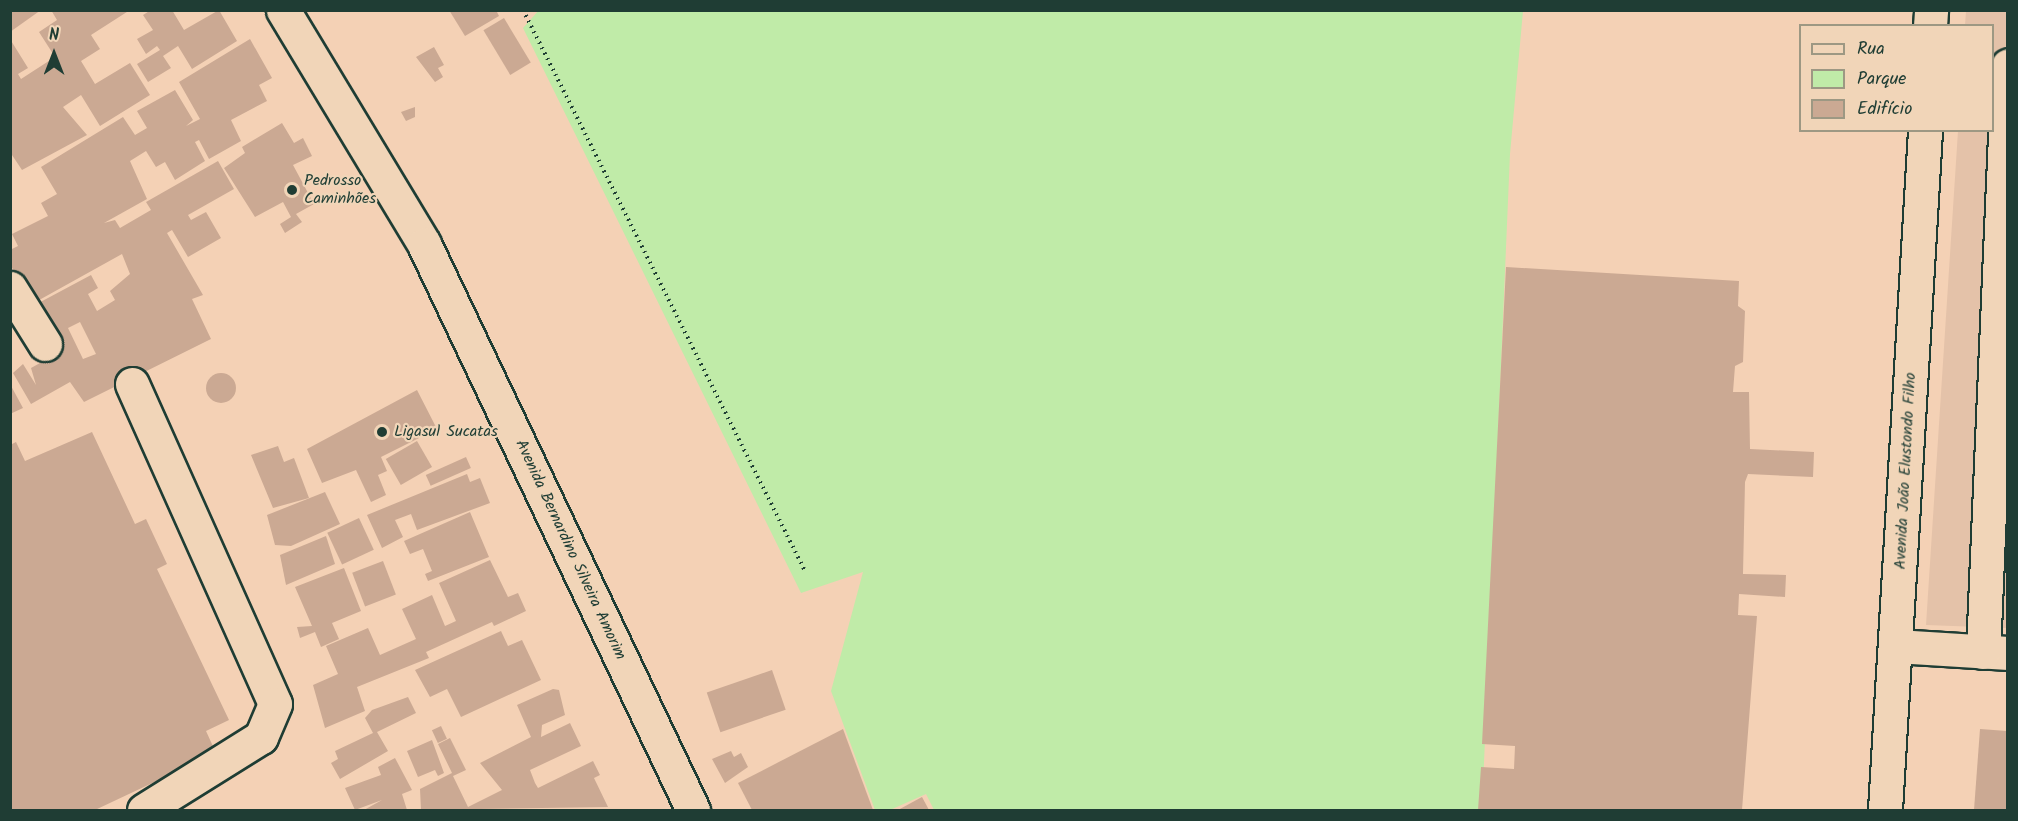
<!DOCTYPE html>
<meta charset="utf-8">
<style>
body{margin:0}
#map{position:relative;width:2018px;height:821px;overflow:hidden;background:#f4d1b5;font-family:Kalam,sans-serif}
div>[style]{position:absolute}
[style*='--x']{left:calc(var(--x)*1px);top:calc(var(--y)*1px);width:calc(var(--w)*1px);rotate:calc(var(--a)*1deg)}
.built>*{inset:0;background:#e4c2a9}
.green>*{inset:0;background:#c0eba8}
.building>*{inset:0;background:#cba993;transform-origin:0 0}
.round{border-radius:50%}
.path>*{height:4px;margin-top:-2px;transform-origin:0;background:repeating-linear-gradient(90deg,#1f3d34 0 1.5px,transparent 0 6px)}
.roads{filter:drop-shadow(2px 0 #1f3d34) drop-shadow(-2px 0 #1f3d34) drop-shadow(0 2px #1f3d34) drop-shadow(0 -2px #1f3d34)}
.minor>*{height:33px;margin:-16.5px;padding:0 16.5px;transform-origin:16.5px;border-radius:16.5px;background:#f1d5b8}
.major>*{height:33px;margin:-16.5px;padding:0 16.5px;transform-origin:16.5px;border-radius:16.5px;background:#f1d5b8}
.dots>*{width:16px;height:16px;translate:-50% -50%;box-sizing:border-box;border:3px solid #f1d5b8;border-radius:50%}
span{translate:-50% -50%;white-space:nowrap;text-align:center;line-height:1.15;-webkit-text-stroke:4.5px #f1d5b8;paint-order:stroke}
.poi-label{font-size:16px;color:#1f3d34}
.left{translate:0 -50%;text-align:left}
.street-label{font-size:16px;color:#1f3d34}
.frame{position:absolute;inset:0;border:12px solid #1f3d34;pointer-events:none}
.legend{position:absolute;left:1799px;top:24px;width:195px;height:108px;box-sizing:border-box;background:#f1d5b8;border:2px solid #9d9883;margin:0;padding:8px 10px;list-style:none;font-size:18px;color:#1f3d34}
.legend li{display:flex;align-items:center;gap:12px;height:30px}
.legend b{width:30px;border:2px solid #9d9883}
.north{position:absolute;left:24px;top:24px;width:60px;height:60px;-webkit-text-stroke:4px #f1d5b8;paint-order:stroke;rotate:0deg;font-size:16px;font-weight:700;line-height:24px;text-align:center;color:#1f3d34}
.north::after{content:'';display:block;margin:auto;width:21px;height:27px;background:#1f3d34;clip-path:polygon(50% 0,100% 100%,50% 72%,0 100%)}
</style>
<div id="map">
<div class="built">
<i style="clip-path:polygon(1966px 11px,2007px 11px,2007px 628px,1926px 625px,1958px 131px,1992px 130px,1992px 26px,1965px 25px)"></i>
</div>
<div class="green">
<i style="clip-path:polygon(539px 10px,1523px 11px,1510px 154px,1482px 810px,934px 810px,926px 794px,890px 810px,875px 810px,831px 691px,863px 572px,801px 593px,523px 28px)"></i>
</div>
<div class="building">
<i style="clip-path:polygon(10px 10px,41px 10px,10px 32px)"></i>
<i style="clip-path:polygon(51px 10px,130px 10px,91px 35px,100px 49px,81px 61px,95px 84px,130px 63px,150px 95px,100px 126px,81px 95px,63px 107px,87px 135px,22px 170px,10px 152px,10px 39px,28px 68px,18px 74px,21px 79px,55px 57px,39px 32px,57px 20px)"></i>
<i style="clip-path:polygon(151px 10px,172px 10px,184px 30px,219px 10px,237px 41px,192px 69px,178px 46px,163px 56px,171px 68px,148px 82px,137px 64px,160px 50px,157px 46px,146px 54px,137px 39px,153px 30px,143px 15px)"></i>
<i style="clip-path:polygon(449px 10px,496px 10px,499px 16px,465px 36px)"></i>
<i style="left:504px;top:18px;width:52px;height:24px;rotate:59deg"></i>
<i style="clip-path:polygon(evenodd,250px 39px,272px 78px,259px 85px,267px 101px,231px 120px,241px 141px,209px 159px,199px 140px,195px 142px,205px 161px,175px 180px,165px 162px,156px 167px,146px 151px,130px 161px,147px 199px,104px 223px,115px 220px,120px 228px,151px 210px,146px 202px,218px 161px,234px 189px,188px 215px,191px 220px,206px 212px,221px 238px,188px 257px,172px 230px,167px 233px,203px 295px,192px 299px,211px 339px,84px 402px,70px 382px,31px 404px,13px 373px,23px 364px,36px 385px,31px 368px,58px 353px,33px 306px,91px 275px,98px 288px,88px 294px,97px 311px,115px 300px,110px 291px,130px 274px,122px 254px,32px 304px,10px 264px,10px 250px,18px 246px,12px 234px,48px 216px,41px 203px,57px 194px,41px 167px,123px 117px,135px 135px,147px 128px,137px 111px,175px 90px,193px 120px,186px 126px,200px 119px,179px 82px,250px 39px,80px 322px,96px 354px,83px 359px,68px 328px,80px 322px)"></i>
<i style="clip-path:polygon(434px 47px,444px 65px,438px 68px,443px 77px,435px 82px,416px 57px)"></i>
<i style="clip-path:polygon(415px 107px,415px 117px,406px 121px,401px 112px)"></i>
<i style="clip-path:polygon(282px 123px,294px 143px,303px 138px,312px 156px,293px 165px,314px 204px,296px 214px,302px 222px,285px 233px,280px 224px,291px 217px,283px 202px,255px 217px,224px 168px,245px 153px,242px 147px)"></i>
<i style="clip-path:polygon(1506px 267px,1739px 281px,1738px 306px,1745px 311px,1743px 362px,1735px 366px,1733px 392px,1749px 392px,1750px 449px,1814px 452px,1813px 477px,1748px 474px,1745px 482px,1743px 574px,1786px 575px,1785px 597px,1739px 594px,1738px 615px,1757px 616px,1742px 810px,1478px 810px,1481px 767px,1514px 769px,1515px 746px,1482px 744px)"></i>
<i class="round" style="left:206px;top:373px;width:30px;height:30px"></i>
<i style="clip-path:polygon(10px 384px,23px 408px,10px 414px)"></i>
<i style="clip-path:polygon(417px 390px,437px 429px,381px 457px,387px 471px,378px 475px,386px 495px,371px 502px,356px 470px,322px 483px,307px 449px)"></i>
<i style="clip-path:polygon(92px 432px,135px 524px,146px 519px,167px 564px,157px 569px,229px 720px,206px 731px,216px 753px,95px 810px,10px 810px,10px 445px,16px 442px,25px 461px)"></i>
<i style="left:417px;top:441px;width:30px;height:36px;rotate:60deg"></i>
<i style="clip-path:polygon(278px 446px,284px 462px,294px 458px,309px 498px,273px 508px,251px 455px)"></i>
<i style="left:466px;top:457px;width:12px;height:44px;rotate:66deg"></i>
<i style="clip-path:polygon(467px 474px,470px 482px,480px 478px,490px 503px,417px 530px,411px 514px,395px 520px,403px 537px,382px 548px,367px 515px)"></i>
<i style="clip-path:polygon(325px 492px,340px 524px,291px 546px,275px 545px,267px 515px)"></i>
<i style="clip-path:polygon(470px 512px,489px 557px,428px 581px,425px 574px,432px 571px,423px 549px,410px 554px,404px 541px)"></i>
<i style="left:359px;top:518px;width:35px;height:35px;rotate:65deg"></i>
<i style="clip-path:polygon(326px 536px,335px 564px,286px 585px,280px 555px)"></i>
<i style="clip-path:polygon(490px 560px,508px 597px,518px 593px,526px 611px,494px 626px,492px 622px,426px 652px,429px 658px,357px 687px,365px 711px,325px 728px,313px 685px,338px 674px,326px 646px,368px 628px,380px 655px,416px 639px,402px 609px,432px 595px,445px 626px,456px 621px,439px 583px)"></i>
<i style="left:383px;top:561px;width:36px;height:33px;rotate:69deg"></i>
<i style="clip-path:polygon(344px 568px,361px 611px,332px 623px,339px 639px,321px 647px,315px 632px,300px 638px,297px 627px,312px 626px,295px 587px)"></i>
<i style="clip-path:polygon(501px 631px,508px 646px,522px 640px,541px 680px,461px 717px,447px 689px,430px 697px,415px 670px)"></i>
<i style="left:772px;top:670px;width:42px;height:69px;rotate:71deg"></i>
<i style="clip-path:polygon(553px 689px,559px 690px,565px 715px,542px 725px,541px 737px,570px 723px,581px 746px,530px 770px,535px 783px,538px 788px,593px 761px,600px 775px,594px 778px,608px 807px,421px 810px,420px 789px,452px 773px,438px 744px,450px 738px,466px 770px,453px 776px,468px 807px,502px 790px,480px 763px,531px 737px,517px 705px)"></i>
<i style="clip-path:polygon(408px 697px,416px 713px,377px 732px,388px 751px,340px 779px,331px 763px,338px 759px,335px 751px,373px 733px,365px 718px,372px 710px)"></i>
<i style="left:441px;top:726px;width:14px;height:10px;rotate:65deg"></i>
<i style="clip-path:polygon(843px 729px,873px 810px,752px 810px,738px 783px)"></i>
<i style="clip-path:polygon(1980px 729px,2007px 731px,2007px 810px,1974px 810px)"></i>
<i style="clip-path:polygon(432px 740px,444px 773px,438px 776px,435px 770px,418px 777px,407px 751px)"></i>
<i style="clip-path:polygon(731px 751px,734px 757px,741px 753px,748px 767px,725px 783px,712px 759px)"></i>
<i style="clip-path:polygon(395px 758px,412px 790px,402px 794px,407px 810px,364px 810px,382px 800px,355px 810px,345px 788px,381px 775px,378px 767px)"></i>
<i style="clip-path:polygon(922px 797px,929px 810px,898px 810px)"></i>
</div>
<div class="path">
<i style="--x:523;--y:10;--w:626;--a:63.31"></i>
</div>
<div class="roads">
<div class="minor">
<i style="--x:1930;--y:26;--w:16;--a:-86"></i>
<i style="--x:10;--y:288;--w:66;--a:58"></i>
<i style="--x:132;--y:384;--w:350;--a:65.9"></i>
<i style="--x:275;--y:704;--w:36;--a:113"></i>
<i style="--x:261;--y:737;--w:138;--a:148"></i>
<i style="--x:1896;--y:646;--w:112;--a:3.6"></i>
<i style="--x:1983;--y:652;--w:587;--a:-87.56"></i>
<i style="--x:1885;--y:810;--w:681;--a:-86.63"></i>
</div>
<div class="major">
<i style="--x:283;--y:10;--w:273;--a:58.9"></i>
<i style="--x:424;--y:244;--w:627;--a:64.58"></i>
</div>
</div>
<div class="dots">
<i style="left:292px;top:190px;background:#1f3d34"></i>
<i style="left:382px;top:432px;background:#1f3d34"></i>
</div>
<div class="poi-label">
<span class="left" style="left:304px;top:190px">Pedrosso<br>Caminhões</span>
<span class="left" style="left:394px;top:432px">Ligasul Sucatas</span>
</div>
<div class="street-label">
<span style="left:1906px;top:471px;rotate:-87deg">Avenida João Elustondo Filho</span>
<span style="left:570px;top:550px;rotate:65deg">Avenida Bernardino Silveira Amorim</span>
</div>
<div class="frame"></div>
<ul class="legend">
<li><b style="height:8px;background:#f1d5b8"></b>Rua</li>
<li><b style="height:16px;background:#c0eba8"></b>Parque</li>
<li><b style="height:16px;background:#cba993"></b>Edifício</li>
</ul>
<div class="north">N</div>
</div>
